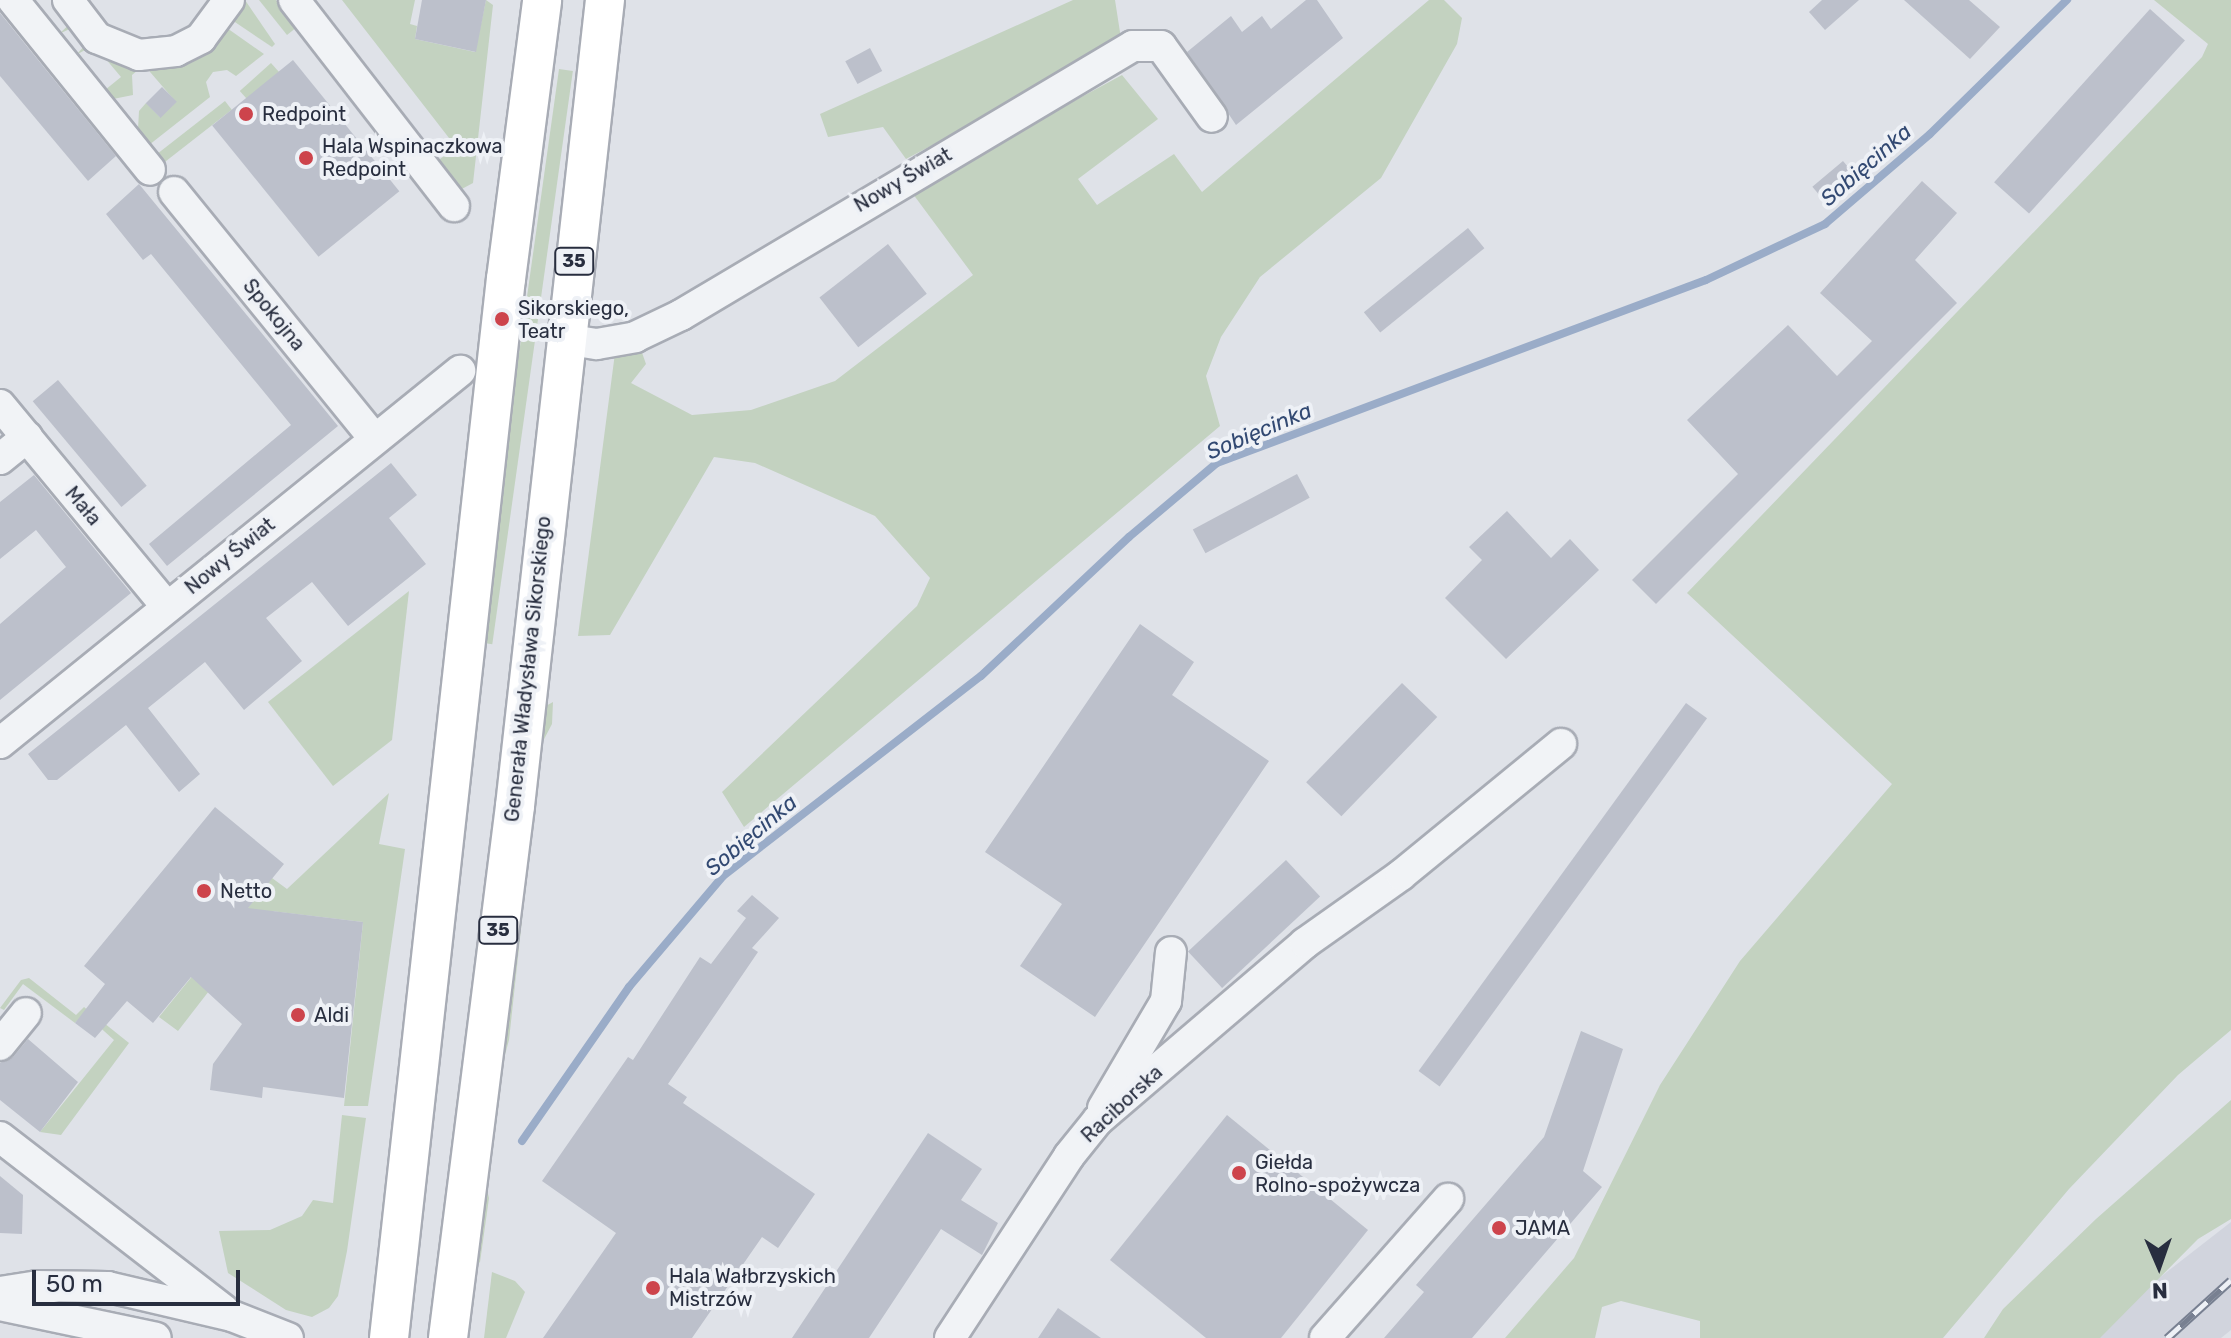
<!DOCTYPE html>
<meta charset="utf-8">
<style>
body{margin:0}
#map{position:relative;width:2231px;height:1338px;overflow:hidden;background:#dfe2e8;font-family:Rubik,sans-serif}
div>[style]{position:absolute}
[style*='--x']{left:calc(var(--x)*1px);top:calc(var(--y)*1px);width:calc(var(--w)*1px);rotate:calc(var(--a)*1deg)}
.built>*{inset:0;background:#d1d4dd}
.green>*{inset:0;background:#c3d2c0;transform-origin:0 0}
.stream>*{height:8px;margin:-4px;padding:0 4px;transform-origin:4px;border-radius:4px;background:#9aacc8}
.building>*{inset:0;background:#bcc0cb;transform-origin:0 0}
.roads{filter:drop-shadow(2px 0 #a8acb5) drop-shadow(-2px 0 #a8acb5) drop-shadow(0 2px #a8acb5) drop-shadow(0 -2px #a8acb5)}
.minor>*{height:30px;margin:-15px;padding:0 15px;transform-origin:15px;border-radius:15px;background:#f1f3f6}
.major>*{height:38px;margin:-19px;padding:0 19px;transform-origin:19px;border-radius:19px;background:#fff}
.rail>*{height:9px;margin-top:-4.5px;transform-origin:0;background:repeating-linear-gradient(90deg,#eef1f6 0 18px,#788091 0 36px);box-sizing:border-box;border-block:2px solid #788091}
.dots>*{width:22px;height:22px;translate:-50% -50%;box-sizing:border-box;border:4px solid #eef1f6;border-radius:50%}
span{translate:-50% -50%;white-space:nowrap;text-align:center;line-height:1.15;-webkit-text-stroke:8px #eef1f6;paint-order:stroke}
.shield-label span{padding:2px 6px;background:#eef1f6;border:2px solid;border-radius:6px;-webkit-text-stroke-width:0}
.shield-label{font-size:18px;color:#282e3f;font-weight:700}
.poi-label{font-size:20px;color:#282e3f}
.left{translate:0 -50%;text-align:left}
.street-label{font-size:20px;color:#282e3f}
.water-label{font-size:22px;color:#324972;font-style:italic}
.north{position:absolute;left:2119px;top:1226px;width:80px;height:80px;-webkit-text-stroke:6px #eef1f6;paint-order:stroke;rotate:178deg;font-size:22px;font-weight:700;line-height:32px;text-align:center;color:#282e3f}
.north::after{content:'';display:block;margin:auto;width:28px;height:36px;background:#282e3f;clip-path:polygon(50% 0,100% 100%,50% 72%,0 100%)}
.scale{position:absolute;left:32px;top:1270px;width:208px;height:36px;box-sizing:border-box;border:4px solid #282e3f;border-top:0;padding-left:10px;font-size:24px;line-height:28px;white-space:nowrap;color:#282e3f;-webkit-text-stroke:6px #eef1f6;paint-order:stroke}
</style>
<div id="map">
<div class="built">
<i style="clip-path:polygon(2231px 1222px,2231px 1330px,2221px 1338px,2082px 1338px)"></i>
</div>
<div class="green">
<i style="clip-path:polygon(229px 0,245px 0,275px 44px,272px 47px,223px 14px)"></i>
<i style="clip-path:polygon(259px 0,276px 0,297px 27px,287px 35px)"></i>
<i style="clip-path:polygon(342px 0,415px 0,410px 24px,417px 26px,415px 39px,475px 52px,486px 0,493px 5px,473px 183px,458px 191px,436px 162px,456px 147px)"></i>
<i style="clip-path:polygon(1073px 0,1115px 0,1122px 45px,906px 159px,883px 127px,828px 137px,820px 114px)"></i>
<i style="clip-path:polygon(1429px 0,1444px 0,1462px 18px,1457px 44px,1381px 178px,1260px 277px,1221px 337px,1206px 376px,1220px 426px,744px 827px,722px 792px,917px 606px,930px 578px,875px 516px,755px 463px,714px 457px,610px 635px,578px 636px,615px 353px,640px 347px,646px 364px,631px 383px,692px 415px,751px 410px,835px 381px,973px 275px,910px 190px,1122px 75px,1158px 119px,1078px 179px,1097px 205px,1174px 154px,1202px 192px)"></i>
<i style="clip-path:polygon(2154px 0,2231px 0,2231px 1030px,2178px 1075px,2069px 1189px,1943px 1338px,1700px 1338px,1700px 1321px,1621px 1301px,1602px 1307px,1595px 1338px,1505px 1338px,1574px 1258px,1660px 1085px,1740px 961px,1892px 784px,1687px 593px,2202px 57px,2208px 44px)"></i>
<i style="clip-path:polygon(74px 20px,139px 55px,217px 21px,264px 54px,236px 76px,227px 70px,213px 72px,206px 82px,210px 97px,149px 145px,138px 129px,139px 111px,146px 103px,160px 117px,176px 102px,144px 65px,132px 75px,133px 95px,113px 99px,105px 90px,121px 77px,94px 45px,76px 55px,90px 40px,78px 25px,59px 34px)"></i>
<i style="left:271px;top:63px;width:12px;height:42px;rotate:48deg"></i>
<i style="left:559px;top:69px;width:14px;height:579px;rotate:8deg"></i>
<i style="left:225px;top:101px;width:11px;height:87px;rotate:52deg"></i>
<i style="clip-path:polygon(409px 591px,392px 740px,333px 786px,268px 702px)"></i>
<i style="clip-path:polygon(553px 702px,552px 724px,541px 745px,509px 1040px,490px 1110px,544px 707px)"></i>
<i style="clip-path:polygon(389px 793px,379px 844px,405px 849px,368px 1106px,344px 1106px,363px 922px,271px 911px,178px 1031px,159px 1017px,272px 878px,287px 889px)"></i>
<i style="clip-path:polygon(29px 978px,76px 1015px,84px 1007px,129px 1043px,61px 1135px,40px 1132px,114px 1040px,84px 1013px,75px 1023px,23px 984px,4px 1010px,0 1008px,21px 980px)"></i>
<i style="clip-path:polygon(2231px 1100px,2231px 1219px,2198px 1239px,2100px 1338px,1984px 1338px,2003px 1309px,2096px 1219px)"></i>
<i style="clip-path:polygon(342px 1115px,366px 1118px,347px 1251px,338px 1296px,329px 1308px,312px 1317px,286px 1310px,228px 1273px,219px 1231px,270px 1230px,302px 1216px,313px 1200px,333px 1203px)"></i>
<i style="clip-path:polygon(483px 1174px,489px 1198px,480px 1262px,471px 1271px)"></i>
<i style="clip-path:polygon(492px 1272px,515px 1281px,525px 1292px,506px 1338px,484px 1338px)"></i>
</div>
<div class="stream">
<i style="--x:522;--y:1141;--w:188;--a:-55.2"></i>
<i style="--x:629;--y:987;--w:145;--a:-49.7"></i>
<i style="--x:723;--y:876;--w:326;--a:-37.8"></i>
<i style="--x:981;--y:676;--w:203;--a:-43.2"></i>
<i style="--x:1129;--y:537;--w:115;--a:-40.1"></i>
<i style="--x:1217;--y:463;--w:522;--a:-20.52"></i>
<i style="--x:1706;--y:280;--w:132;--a:-25.2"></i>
<i style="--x:1825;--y:224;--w:138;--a:-40.6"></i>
<i style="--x:1930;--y:134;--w:192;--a:-44.4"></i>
</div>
<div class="building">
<i style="clip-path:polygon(422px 0,486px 0,476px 52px,415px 39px)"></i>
<i style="clip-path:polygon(1306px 0,1317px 0,1343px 38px,1236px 125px,1187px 52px,1231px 16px,1242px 32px,1262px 16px,1271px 29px)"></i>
<i style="clip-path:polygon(1822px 0,1859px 0,1825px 30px,1809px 12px)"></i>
<i style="clip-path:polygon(1904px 0,1969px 0,2000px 27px,1970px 59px)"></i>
<i style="left:2150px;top:9px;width:47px;height:233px;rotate:42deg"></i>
<i style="clip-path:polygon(0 13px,116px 156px,88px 181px,0 76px)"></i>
<i style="left:870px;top:48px;width:26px;height:28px;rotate:62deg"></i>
<i style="left:293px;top:60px;width:169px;height:104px;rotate:51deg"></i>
<i style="left:162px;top:87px;width:21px;height:23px;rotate:45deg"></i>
<i style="left:1843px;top:161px;width:25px;height:40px;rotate:50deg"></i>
<i style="clip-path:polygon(1922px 181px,1957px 213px,1915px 260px,1957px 303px,1656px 604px,1632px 580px,1738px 474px,1687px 420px,1788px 325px,1837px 376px,1872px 341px,1820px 293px)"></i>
<i style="clip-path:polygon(139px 184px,338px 426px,167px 566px,149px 544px,291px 425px,151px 254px,143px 260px,106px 214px)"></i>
<i style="left:1468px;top:228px;width:26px;height:134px;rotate:51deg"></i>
<i style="left:888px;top:244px;width:63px;height:87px;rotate:52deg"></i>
<i style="left:58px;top:380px;width:138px;height:33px;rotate:50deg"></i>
<i style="clip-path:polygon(391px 463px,417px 495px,389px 518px,426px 564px,348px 626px,312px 582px,266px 618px,302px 661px,244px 710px,205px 662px,148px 708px,200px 774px,179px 792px,126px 725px,57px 780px,48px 780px,28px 754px)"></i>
<i style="left:1297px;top:474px;width:27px;height:118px;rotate:62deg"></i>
<i style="clip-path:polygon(34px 475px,131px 593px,0 700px,0 624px,66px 567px,36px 530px,0 559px,0 502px)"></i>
<i style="clip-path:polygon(1507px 511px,1551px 558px,1570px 539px,1599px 570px,1506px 659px,1445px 598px,1482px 560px,1469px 547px)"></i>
<i style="clip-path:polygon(1140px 624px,1194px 662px,1172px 695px,1269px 761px,1095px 1017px,1020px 966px,1062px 904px,985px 852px)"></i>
<i style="left:1402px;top:683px;width:49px;height:138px;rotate:44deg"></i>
<i style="left:1686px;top:703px;width:26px;height:455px;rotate:36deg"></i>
<i style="clip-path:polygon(215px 807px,284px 864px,248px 908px,363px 922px,344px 1098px,263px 1087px,262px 1098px,210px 1090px,213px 1064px,242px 1024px,191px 977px,153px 1023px,127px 1001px,95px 1038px,75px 1023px,105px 984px,84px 966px)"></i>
<i style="left:1286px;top:860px;width:50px;height:134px;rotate:47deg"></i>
<i style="clip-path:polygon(752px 895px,779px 918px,752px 948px,758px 952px,668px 1084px,687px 1097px,683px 1103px,815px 1194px,778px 1248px,762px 1237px,692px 1338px,543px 1338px,616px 1233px,542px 1181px,628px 1057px,633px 1060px,700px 957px,711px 964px,746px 918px,737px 911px)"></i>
<i style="clip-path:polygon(1581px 1031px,1623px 1049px,1583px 1171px,1602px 1187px,1472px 1338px,1384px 1338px,1424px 1292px,1416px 1285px,1544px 1137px)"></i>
<i style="clip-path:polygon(28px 1039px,78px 1082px,40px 1132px,0 1100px,0 1063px,13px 1057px)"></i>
<i style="clip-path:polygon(1227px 1115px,1368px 1230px,1281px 1338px,1206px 1338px,1110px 1260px)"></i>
<i style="clip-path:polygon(928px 1133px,982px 1169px,961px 1200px,998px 1223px,982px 1255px,941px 1229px,869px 1338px,792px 1338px)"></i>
<i style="clip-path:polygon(0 1176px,23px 1195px,22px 1234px,0 1233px)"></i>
<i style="clip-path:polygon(1058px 1308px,1101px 1338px,1038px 1338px)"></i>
</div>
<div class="roads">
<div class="minor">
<i style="--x:13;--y:0;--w:218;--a:51.1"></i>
<i style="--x:68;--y:0;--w:48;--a:52.7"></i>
<i style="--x:97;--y:38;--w:45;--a:22"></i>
<i style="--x:139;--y:55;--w:37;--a:-6"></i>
<i style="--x:176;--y:51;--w:28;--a:-27"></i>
<i style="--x:201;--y:38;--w:47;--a:-53.6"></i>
<i style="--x:294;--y:0;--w:261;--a:52.2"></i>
<i style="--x:174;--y:192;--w:318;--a:50.9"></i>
<i style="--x:564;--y:339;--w:33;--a:9"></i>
<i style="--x:597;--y:344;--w:39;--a:-10"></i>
<i style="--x:635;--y:337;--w:51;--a:-25.6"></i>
<i style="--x:681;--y:315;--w:526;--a:-30.76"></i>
<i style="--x:1133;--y:46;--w:28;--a:0"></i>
<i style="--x:1161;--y:46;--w:87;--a:54.3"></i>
<i style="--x:0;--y:405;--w:262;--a:50.4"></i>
<i style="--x:0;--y:459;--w:35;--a:-39"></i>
<i style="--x:0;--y:743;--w:592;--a:-38.96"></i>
<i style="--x:0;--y:1045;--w:41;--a:-50.9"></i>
<i style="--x:1103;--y:1108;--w:124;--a:-59.5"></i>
<i style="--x:1166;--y:1001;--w:49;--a:-84.2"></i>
<i style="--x:0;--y:1137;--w:283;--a:37.7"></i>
<i style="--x:0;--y:1292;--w:37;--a:-9"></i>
<i style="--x:37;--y:1286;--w:71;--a:0.8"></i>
<i style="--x:108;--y:1287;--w:127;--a:13.2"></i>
<i style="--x:232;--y:1316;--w:60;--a:21.4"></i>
<i style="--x:0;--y:1305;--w:159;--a:11.9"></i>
<i style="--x:950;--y:1338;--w:217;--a:-56.8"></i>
<i style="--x:1069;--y:1156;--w:46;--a:-51.1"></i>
<i style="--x:1098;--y:1120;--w:272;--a:-40.5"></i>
<i style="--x:1305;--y:943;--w:118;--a:-35.3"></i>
<i style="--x:1401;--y:875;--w:207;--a:-39.3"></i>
<i style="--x:1325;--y:1338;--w:186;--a:-48.5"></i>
</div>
<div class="major">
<i style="--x:389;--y:1338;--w:1065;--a:-83.7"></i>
<i style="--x:506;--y:279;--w:281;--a:-82.6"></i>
<i style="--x:448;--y:1338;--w:536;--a:-82.82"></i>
<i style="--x:515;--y:806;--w:811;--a:-83.63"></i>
</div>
</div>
<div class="rail">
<i style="--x:2167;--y:1338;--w:86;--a:-42.2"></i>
</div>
<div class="dots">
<i style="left:246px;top:114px;background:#cd444c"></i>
<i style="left:306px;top:158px;background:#cd444c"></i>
<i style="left:502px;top:319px;background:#cd444c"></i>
<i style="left:204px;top:891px;background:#cd444c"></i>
<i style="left:298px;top:1015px;background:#cd444c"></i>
<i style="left:1239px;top:1173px;background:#cd444c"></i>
<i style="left:1499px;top:1228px;background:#cd444c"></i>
<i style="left:653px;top:1288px;background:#cd444c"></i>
</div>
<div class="shield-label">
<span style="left:574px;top:261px">35</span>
<span style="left:498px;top:930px">35</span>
</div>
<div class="poi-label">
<span class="left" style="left:262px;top:114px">Redpoint</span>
<span class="left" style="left:322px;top:158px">Hala Wspinaczkowa<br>Redpoint</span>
<span class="left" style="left:518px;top:320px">Sikorskiego,<br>Teatr</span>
<span class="left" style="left:220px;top:891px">Netto</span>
<span class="left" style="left:314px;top:1015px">Aldi</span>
<span class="left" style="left:1255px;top:1174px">Giełda<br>Rolno-spożywcza</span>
<span class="left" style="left:1515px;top:1228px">JAMA</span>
<span class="left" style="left:669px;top:1288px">Hala Wałbrzyskich<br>Mistrzów</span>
</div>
<div class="street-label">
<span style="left:903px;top:180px;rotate:-30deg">Nowy Świat</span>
<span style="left:274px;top:315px;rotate:51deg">Spokojna</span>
<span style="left:83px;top:506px;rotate:50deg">Mała</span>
<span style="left:230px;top:556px;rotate:-39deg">Nowy Świat</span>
<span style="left:528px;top:669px;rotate:-84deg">Generała Władysława Sikorskiego</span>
<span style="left:1122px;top:1104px;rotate:-43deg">Raciborska</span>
</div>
<div class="water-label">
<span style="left:1866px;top:165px;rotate:-41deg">Sobięcinka</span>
<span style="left:1259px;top:431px;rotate:-23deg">Sobięcinka</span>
<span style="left:751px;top:835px;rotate:-40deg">Sobięcinka</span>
</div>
<div class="north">N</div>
<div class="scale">50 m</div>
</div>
